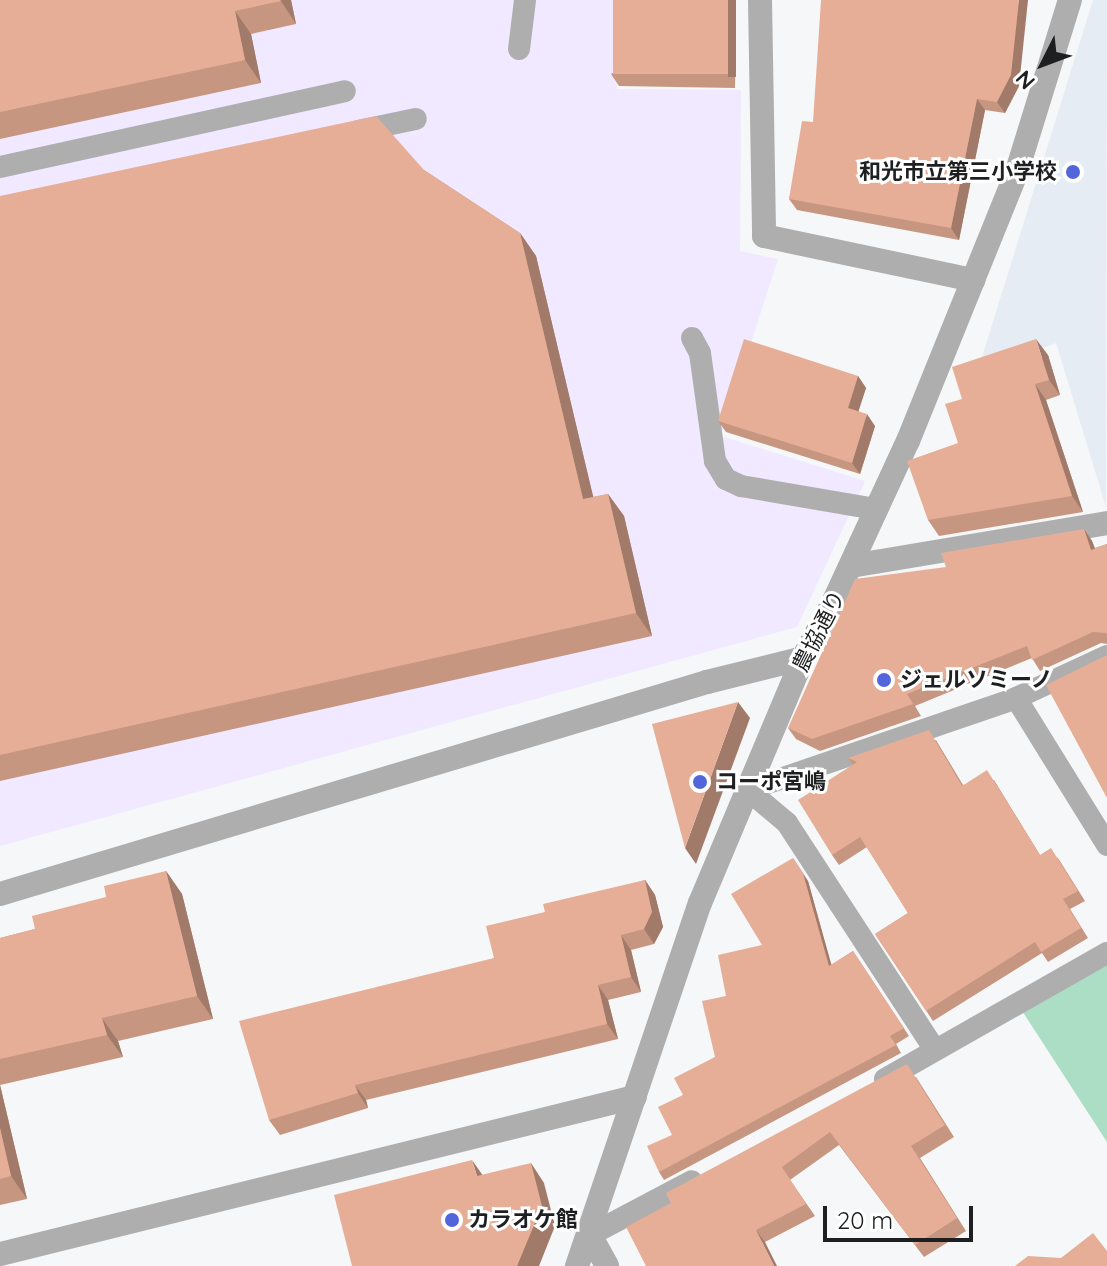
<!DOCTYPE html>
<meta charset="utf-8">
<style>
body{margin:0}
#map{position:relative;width:1107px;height:1266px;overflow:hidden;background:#f6f7f9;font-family:Quicksand,"Noto Sans JP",sans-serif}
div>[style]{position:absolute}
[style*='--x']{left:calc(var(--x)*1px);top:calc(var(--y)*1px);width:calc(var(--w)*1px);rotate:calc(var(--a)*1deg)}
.commercial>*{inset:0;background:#f0e9ff}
.built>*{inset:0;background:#e5ecf4}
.green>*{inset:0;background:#abdec4}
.service>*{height:22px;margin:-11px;padding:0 11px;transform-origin:11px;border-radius:11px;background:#aeaeae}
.minor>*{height:24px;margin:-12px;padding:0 12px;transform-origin:12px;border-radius:12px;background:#aeaeae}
.wall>*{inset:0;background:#c69681}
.shaded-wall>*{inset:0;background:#a17a69;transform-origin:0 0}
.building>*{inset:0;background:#e6ae96;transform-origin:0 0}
.dots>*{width:22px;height:22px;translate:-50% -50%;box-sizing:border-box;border:4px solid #fff;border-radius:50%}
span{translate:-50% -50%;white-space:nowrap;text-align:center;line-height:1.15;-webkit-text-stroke:6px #fff;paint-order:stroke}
.poi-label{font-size:22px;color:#1e1f20;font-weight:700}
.right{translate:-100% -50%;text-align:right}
.left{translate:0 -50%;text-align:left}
.street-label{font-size:22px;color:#1e1f20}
.north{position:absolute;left:1003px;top:24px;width:80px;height:80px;-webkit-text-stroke:6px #fff;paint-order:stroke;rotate:228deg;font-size:22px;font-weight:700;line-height:32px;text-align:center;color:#1e1f20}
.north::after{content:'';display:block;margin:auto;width:28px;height:36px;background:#1e1f20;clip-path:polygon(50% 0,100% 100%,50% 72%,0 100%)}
.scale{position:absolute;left:823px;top:1206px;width:150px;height:36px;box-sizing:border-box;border:4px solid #1e1f20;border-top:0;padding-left:10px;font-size:24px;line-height:28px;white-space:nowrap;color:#1e1f20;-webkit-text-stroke:6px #fff;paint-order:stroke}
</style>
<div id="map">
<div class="commercial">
<i style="clip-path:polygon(0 0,616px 0,617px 89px,741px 90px,740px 251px,778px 259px,721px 436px,865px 481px,797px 627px,0 846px)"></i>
</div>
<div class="built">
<i style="clip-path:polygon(1093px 0,1107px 0,1106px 507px,1056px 343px,977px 373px)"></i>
</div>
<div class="green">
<i style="clip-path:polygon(1107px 953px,1107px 1142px,1017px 1003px)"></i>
</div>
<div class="service">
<i style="--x:519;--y:49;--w:49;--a:-83"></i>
<i style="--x:358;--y:131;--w:59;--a:-11.7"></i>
<i style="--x:0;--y:167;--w:353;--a:-12.4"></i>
<i style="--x:692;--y:338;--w:17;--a:62"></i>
<i style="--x:700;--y:353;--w:109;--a:82.1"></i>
<i style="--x:715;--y:461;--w:21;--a:59"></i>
<i style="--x:726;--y:479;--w:17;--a:25"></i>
<i style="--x:741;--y:486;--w:137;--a:9.7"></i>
<i style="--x:1107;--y:656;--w:100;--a:155.2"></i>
<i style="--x:1016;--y:698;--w:173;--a:58.2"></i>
<i style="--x:748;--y:790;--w:51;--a:40.2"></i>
<i style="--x:787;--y:823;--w:271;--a:56.9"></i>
<i style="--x:748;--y:790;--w:283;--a:-18.9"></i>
<i style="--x:885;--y:1079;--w:255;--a:-29.6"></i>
<i style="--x:590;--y:1235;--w:115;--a:-27.9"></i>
</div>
<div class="minor">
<i style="--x:760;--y:0;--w:236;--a:89"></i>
<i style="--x:764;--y:236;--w:214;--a:11.9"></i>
<i style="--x:851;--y:566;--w:260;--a:-9.5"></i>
<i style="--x:0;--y:894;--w:738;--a:-16.69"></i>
<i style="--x:707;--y:682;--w:99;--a:-14"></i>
<i style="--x:590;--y:1235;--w:35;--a:61"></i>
<i style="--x:0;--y:1254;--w:654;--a:-13.89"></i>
<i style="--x:577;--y:1266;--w:383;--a:-71.3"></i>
<i style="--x:700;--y:903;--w:266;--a:-67.2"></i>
<i style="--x:803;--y:658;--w:63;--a:-61.4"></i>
<i style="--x:833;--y:603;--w:179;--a:-65.2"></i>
<i style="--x:908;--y:441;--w:291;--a:-68"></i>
<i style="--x:1017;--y:171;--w:179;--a:-72.8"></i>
</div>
<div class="wall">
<i style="clip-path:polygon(0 0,291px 0,296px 24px,251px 34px,261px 83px,0 139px)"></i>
<i style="clip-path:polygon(736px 0,735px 88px,619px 86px,611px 74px)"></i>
<i style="clip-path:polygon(1019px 86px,1005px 113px,985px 110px,959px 240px,797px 210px,789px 199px,813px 122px)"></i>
<i style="clip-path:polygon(424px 170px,520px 233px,536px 256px,593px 497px,608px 494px,624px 516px,652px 636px,0 781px,0 196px)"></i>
<i style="clip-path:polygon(1048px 355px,1060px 395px,1046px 400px,1083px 512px,939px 536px,928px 520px,958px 443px,962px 399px)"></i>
<i style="clip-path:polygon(858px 376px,866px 388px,858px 411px,875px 426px,860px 474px,726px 432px,718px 421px)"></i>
<i style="clip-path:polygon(1084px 529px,1092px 541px,1095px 548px,1107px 544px,1107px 644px,1101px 643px,1040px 671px,1032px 658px,915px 706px,921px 716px,820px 751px,796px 739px,788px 728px,946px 567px)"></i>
<i style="clip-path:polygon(936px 740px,963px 785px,994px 780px,1040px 855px,1058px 858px,1085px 901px,1070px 909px,1088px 938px,1048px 962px,1042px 953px,933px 1021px,875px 934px,908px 913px,867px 847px,839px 865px,832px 855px,853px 765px,848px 758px)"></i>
<i style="clip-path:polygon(166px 871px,182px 894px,213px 1019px,118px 1041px,123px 1057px,0 1085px,27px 1199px,0 1205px,0 938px,35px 929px)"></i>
<i style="clip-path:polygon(645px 880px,655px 895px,663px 927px,654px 944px,631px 950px,641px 992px,608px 1000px,618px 1039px,366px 1100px,368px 1108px,280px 1135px,269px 1120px,494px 958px,545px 912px)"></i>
<i style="clip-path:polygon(808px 881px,831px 965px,853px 951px,909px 1036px,896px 1044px,901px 1053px,664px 1180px,659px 1172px,672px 1135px,683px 1095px,715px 1057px,726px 996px)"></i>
<i style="clip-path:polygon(916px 1077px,954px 1137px,920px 1158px,966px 1231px,924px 1257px,839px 1145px,790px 1180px,815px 1216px,765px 1242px,626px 1227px)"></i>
</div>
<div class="shaded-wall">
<i style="clip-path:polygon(280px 0,291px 0,296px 24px,281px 1px)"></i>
<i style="left:728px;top:0;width:8px;height:77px"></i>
<i style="clip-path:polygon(1019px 0,1028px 0,1019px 86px,1005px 113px,997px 102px)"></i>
<i style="clip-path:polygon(235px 11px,251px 34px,261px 83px,245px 60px)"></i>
<i style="clip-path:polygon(977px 99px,985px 110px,959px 240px,951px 228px)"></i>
<i style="clip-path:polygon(520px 233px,536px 256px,599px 521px,583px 499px)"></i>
<i style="clip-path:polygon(1036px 339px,1048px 355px,1060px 395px,1049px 380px)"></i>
<i style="clip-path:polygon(858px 376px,866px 388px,856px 419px,848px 408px)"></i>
<i style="clip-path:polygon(1035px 384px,1046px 400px,1083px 512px,1072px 496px)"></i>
<i style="clip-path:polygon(867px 414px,875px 426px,860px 474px,852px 463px)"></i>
<i style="clip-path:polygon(608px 494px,624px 516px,652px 636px,636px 613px)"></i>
<i style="clip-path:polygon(1084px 529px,1092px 541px,1099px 561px,1091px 550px)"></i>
<i style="clip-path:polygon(738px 702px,750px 718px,696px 864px,685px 848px)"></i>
<i style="clip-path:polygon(793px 858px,808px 881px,834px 974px,829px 966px)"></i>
<i style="clip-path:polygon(166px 871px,182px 894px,213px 1019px,197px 996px)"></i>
<i style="clip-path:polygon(645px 880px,655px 895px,663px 927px,654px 944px,644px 929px)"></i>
<i style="clip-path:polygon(621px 935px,631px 950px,641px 992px,631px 977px)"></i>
<i style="clip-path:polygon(598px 985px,608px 1000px,618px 1039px,607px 1024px)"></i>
<i style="clip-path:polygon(102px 1018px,118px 1041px,123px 1057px,107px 1035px)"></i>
<i style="clip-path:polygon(0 1085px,27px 1199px,11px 1176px,0 1128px)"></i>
<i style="clip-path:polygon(355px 1085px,366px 1100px,368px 1108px,358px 1093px)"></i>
<i style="clip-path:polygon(472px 1160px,486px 1180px,477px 1176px)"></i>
<i style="clip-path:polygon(531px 1163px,544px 1183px,555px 1226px,539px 1266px,517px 1266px)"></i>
<i style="clip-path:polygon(756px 1230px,765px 1242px,777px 1266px,774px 1266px)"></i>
</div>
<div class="building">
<i style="clip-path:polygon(0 0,280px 0,281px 1px,235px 11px,245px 60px,0 112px)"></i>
<i style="left:613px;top:0;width:115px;height:74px"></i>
<i style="clip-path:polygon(821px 0,1019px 0,1011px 75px,997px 102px,977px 99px,951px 228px,789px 199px,802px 121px,813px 122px)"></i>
<i style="clip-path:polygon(376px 116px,424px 170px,520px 233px,583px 499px,608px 494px,636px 613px,0 755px,0 196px)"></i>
<i style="clip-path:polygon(744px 339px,858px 376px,848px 408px,867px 414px,852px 463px,718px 421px)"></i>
<i style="clip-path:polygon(1036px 339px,1049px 380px,1035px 384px,1072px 496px,928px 520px,907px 461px,958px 443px,945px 404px,962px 399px,952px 367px)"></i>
<i style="clip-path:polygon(1084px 529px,1091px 550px,1107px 544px,1107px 634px,1106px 633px,1093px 632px,1032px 660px,1027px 646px,907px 694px,913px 704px,812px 739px,788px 728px,855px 579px,946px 567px,941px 553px)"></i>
<i style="clip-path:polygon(1107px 655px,1107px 798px,1046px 685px)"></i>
<i style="clip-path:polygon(738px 702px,685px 848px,652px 724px)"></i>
<i style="clip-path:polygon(929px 730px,962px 786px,987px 770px,1040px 855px,1051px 848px,1078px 891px,1063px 899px,1081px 928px,1041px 952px,1035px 942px,926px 1011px,875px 934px,908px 913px,860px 837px,832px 855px,798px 800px,857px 762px,848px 758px)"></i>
<i style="clip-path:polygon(793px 858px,803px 873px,829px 966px,853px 951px,904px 1028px,890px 1036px,896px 1045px,659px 1172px,647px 1146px,672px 1135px,658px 1107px,683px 1095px,674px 1078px,715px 1057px,702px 1001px,726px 996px,718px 955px,762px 945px,731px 894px)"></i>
<i style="clip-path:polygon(166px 871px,197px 996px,102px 1018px,107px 1035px,0 1059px,0 938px,35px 929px,32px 916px,106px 897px,104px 886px)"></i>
<i style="clip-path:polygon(645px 880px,652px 912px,644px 929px,621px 935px,631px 977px,598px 985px,607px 1024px,355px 1085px,358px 1093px,269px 1120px,239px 1021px,494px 958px,486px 926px,545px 912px,543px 904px)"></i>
<i style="clip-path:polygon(907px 1064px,945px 1125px,911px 1146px,957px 1218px,915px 1245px,830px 1132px,782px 1167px,806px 1204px,756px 1230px,774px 1266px,646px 1266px,626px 1227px,671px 1203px,666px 1193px)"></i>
<i style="clip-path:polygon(0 1128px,11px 1176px,0 1179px)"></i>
<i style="clip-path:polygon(472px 1160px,477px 1176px,531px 1163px,542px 1206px,517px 1266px,352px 1266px,334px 1195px)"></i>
<i style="clip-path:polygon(1093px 1233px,1107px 1251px,1107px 1266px,1015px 1266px,1028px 1256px,1061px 1258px)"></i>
</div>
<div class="dots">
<i style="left:1073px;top:172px;background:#5265db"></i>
<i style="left:884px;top:680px;background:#5265db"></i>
<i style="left:700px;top:782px;background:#5265db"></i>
<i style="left:452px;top:1220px;background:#5265db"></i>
</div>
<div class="poi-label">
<span class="right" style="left:1057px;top:172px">和光市立第三小学校</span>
<span class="left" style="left:900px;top:680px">ジェルソミーノ</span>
<span class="left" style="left:716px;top:782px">コーポ宮嶋</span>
<span class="left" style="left:468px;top:1220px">カラオケ館</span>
</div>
<div class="street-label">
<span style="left:819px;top:631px;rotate:-63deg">農協通り</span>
</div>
<div class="north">N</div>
<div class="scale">20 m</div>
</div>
